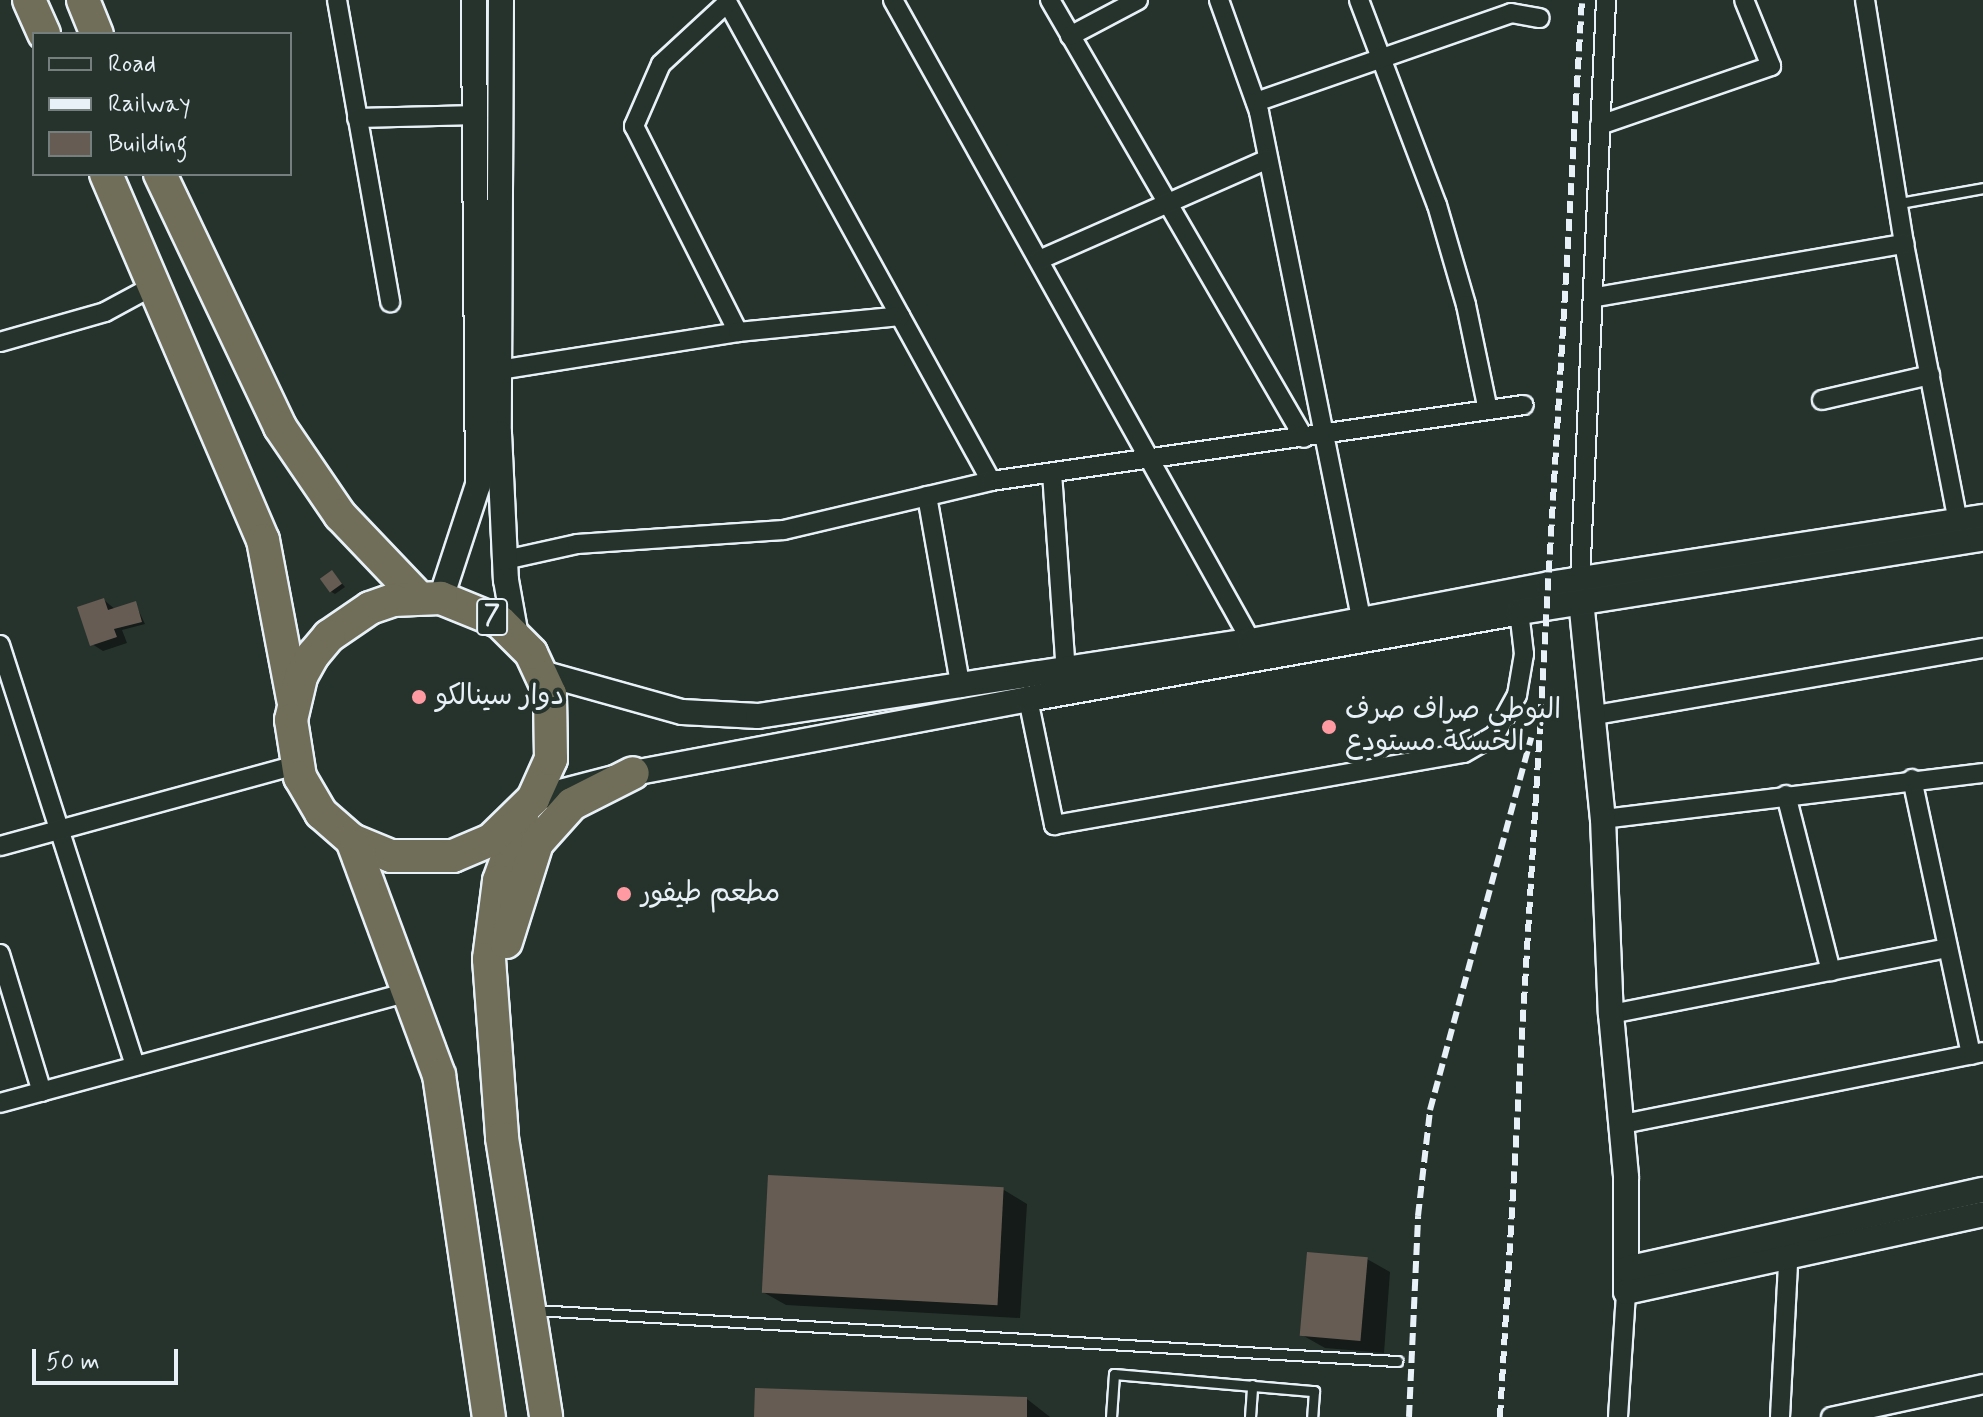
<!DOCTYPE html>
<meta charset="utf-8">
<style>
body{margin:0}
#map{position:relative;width:1983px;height:1417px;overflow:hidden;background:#26332d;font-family:Mynerve,"Playpen Sans Arabic",sans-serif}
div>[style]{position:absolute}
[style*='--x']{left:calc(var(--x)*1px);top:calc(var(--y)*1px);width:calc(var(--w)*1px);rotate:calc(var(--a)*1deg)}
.shadow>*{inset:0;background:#0007}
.building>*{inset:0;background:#675c53;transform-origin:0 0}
.roads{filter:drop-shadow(2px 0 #e8f1f8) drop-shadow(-2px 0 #e8f1f8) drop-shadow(0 2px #e8f1f8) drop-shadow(0 -2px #e8f1f8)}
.lane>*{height:9px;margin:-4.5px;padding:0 4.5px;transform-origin:4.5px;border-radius:4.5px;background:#26332d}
.street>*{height:18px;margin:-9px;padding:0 9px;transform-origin:9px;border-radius:9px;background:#26332d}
.secondary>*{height:24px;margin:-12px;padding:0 12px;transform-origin:12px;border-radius:12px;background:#26332d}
.highway>*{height:32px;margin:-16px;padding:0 16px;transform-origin:16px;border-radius:16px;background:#706e59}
.rail>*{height:6px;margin-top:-3px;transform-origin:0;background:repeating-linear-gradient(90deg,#e8f1f8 0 12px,transparent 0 18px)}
.dots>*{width:22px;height:22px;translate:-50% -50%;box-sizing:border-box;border:4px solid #26332d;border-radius:50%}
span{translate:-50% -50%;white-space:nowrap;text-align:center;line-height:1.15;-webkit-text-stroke:8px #26332d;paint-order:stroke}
.shield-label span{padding:2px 6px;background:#26332d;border:2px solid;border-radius:6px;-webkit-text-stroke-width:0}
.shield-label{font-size:26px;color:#e8f1f8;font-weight:700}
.poi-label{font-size:28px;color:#e8f1f8}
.left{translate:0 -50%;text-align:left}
.legend{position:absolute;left:32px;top:32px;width:260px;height:144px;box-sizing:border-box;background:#26332d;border:2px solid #747f7e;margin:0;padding:10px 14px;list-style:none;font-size:24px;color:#e8f1f8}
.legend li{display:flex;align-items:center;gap:16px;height:40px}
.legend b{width:40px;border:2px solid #747f7e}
.scale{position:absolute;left:32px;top:1349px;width:146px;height:36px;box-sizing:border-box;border:4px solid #e8f1f8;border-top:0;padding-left:10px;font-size:24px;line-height:28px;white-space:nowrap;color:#e8f1f8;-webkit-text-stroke:6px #26332d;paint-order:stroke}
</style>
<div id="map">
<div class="shadow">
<i style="clip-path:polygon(332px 572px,345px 587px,335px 594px,330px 591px)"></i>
<i style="clip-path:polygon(104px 600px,116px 610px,135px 603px,145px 624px,122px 630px,127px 643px,103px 651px,92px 644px)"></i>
<i style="clip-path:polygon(1004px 1190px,1027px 1204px,1020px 1318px,786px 1305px,763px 1292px)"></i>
<i style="clip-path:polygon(1367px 1259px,1390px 1272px,1384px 1353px,1325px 1348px,1302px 1335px)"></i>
<i style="clip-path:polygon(1027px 1399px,1050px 1417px,756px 1417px)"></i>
</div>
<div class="building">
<i style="left:332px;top:570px;width:17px;height:15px;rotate:54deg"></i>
<i style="clip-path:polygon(104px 598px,108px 610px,136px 601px,142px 622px,114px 629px,117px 637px,90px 646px,77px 607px)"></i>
<i style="left:768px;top:1175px;width:236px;height:118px;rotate:3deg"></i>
<i style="left:1307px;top:1252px;width:61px;height:84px;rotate:5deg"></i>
<i style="clip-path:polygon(755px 1388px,1027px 1397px,1027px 1417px,754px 1417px)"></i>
</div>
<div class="roads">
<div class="lane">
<i style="--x:1900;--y:203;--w:84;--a:-10.2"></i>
<i style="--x:535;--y:1310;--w:864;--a:3.39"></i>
<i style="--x:1111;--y:1417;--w:43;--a:-86"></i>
<i style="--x:1114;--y:1374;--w:201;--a:4.9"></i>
<i style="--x:1314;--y:1391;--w:26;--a:94"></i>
<i style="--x:1250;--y:1417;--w:32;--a:-86"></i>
</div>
<div class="street">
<i style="--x:337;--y:0;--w:307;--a:80"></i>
<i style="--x:726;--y:0;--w:549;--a:61.15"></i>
<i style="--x:893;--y:0;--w:734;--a:60.82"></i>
<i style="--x:1050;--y:0;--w:506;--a:59.89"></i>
<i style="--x:1219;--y:0;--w:119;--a:70.3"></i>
<i style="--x:1259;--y:112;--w:516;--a:78.6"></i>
<i style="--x:1359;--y:0;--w:219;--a:69.2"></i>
<i style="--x:1437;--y:205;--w:104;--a:73.8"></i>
<i style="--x:1466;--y:305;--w:107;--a:78.2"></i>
<i style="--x:1865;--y:0;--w:247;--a:80.9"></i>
<i style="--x:1904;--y:244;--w:282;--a:79"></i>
<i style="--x:727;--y:3;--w:90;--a:137.3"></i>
<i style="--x:661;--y:64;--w:68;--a:113.5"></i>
<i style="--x:634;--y:126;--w:231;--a:63.2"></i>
<i style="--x:1070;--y:36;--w:77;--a:-27.9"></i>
<i style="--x:1256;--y:102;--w:270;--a:-19.2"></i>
<i style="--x:1511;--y:13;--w:29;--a:10"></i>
<i style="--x:357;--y:118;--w:121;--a:-1.4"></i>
<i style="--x:1600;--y:125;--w:181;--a:-19"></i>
<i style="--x:1771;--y:66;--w:71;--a:-112.2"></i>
<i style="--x:1039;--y:260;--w:250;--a:-23.8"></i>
<i style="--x:1596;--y:297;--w:313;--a:-9.8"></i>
<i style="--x:0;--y:342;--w:109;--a:-15.9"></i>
<i style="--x:105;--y:312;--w:57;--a:-28.4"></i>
<i style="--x:499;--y:370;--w:242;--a:-9"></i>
<i style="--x:738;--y:332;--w:163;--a:-5.6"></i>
<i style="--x:1822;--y:400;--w:111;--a:-13"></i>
<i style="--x:1052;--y:473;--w:198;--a:86"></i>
<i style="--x:927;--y:496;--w:195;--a:80"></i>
<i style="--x:505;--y:560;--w:74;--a:-12.5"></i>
<i style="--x:577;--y:544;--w:207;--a:-3.9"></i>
<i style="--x:784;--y:530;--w:213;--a:-13.3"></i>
<i style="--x:991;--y:481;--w:538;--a:-8.12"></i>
<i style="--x:1580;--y:580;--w:581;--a:-87.43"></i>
<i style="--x:0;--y:645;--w:442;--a:72.2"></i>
<i style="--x:1028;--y:699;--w:129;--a:78.3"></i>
<i style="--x:1054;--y:825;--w:416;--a:-10"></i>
<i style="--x:1464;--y:753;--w:36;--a:-30"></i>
<i style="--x:1495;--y:735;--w:46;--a:-61.2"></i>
<i style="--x:1517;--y:695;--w:42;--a:-80.3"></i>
<i style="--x:1524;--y:654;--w:52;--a:-96.6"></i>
<i style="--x:1595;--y:715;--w:394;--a:-9.8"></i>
<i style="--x:1912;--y:779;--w:282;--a:77.9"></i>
<i style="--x:1786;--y:795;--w:182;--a:75.7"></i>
<i style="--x:1603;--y:819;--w:383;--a:-6.9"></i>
<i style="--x:0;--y:846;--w:307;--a:-15.3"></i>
<i style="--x:0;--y:954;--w:144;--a:73.1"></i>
<i style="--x:1611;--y:1014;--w:343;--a:-11.1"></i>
<i style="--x:0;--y:1103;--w:424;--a:-15.2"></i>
<i style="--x:1623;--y:1124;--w:367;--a:-11.3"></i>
<i style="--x:1618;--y:1417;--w:125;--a:-86.3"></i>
<i style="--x:1780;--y:1417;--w:169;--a:-87"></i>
<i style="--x:1831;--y:1417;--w:156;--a:-12.2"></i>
</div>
<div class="secondary">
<i style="--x:501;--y:0;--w:433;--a:90.3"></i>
<i style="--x:499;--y:433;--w:147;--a:87.3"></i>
<i style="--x:506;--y:580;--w:57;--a:79.9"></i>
<i style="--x:1580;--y:590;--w:230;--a:84.3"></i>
<i style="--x:1603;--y:819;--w:195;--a:87.7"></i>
<i style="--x:1611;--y:1014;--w:164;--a:84.7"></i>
<i style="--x:1626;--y:1177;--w:115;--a:90"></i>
<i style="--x:1626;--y:1292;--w:365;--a:-12.3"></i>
<i style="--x:441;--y:598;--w:119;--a:-71.9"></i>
<i style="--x:478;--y:485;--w:485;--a:-90.5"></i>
<i style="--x:542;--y:673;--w:145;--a:15.6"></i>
<i style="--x:682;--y:712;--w:76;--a:3"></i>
<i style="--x:758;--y:716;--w:499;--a:-8.7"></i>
<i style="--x:1251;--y:641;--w:303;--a:-10.8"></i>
<i style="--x:1549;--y:584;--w:439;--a:-8.8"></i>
<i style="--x:533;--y:799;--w:103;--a:-14.6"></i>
<i style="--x:633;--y:773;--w:402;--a:-10.6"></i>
<i style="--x:1028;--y:699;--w:500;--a:-10"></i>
<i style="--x:1520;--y:612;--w:469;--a:-9"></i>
<i style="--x:1626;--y:1269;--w:366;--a:-12.5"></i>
</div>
<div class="highway">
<i style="--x:29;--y:0;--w:37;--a:66"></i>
<i style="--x:83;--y:0;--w:37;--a:68"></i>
<i style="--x:106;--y:174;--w:398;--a:66.8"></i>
<i style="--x:263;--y:540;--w:162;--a:79.3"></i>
<i style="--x:160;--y:174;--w:280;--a:64.6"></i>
<i style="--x:280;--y:427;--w:107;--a:55.7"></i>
<i style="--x:340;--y:515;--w:113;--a:46.4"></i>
<i style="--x:522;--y:817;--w:68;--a:109.8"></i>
<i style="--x:499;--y:881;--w:79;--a:97.3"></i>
<i style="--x:489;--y:959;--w:179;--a:85.8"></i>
<i style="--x:502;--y:1138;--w:282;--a:81"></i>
<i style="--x:352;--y:840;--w:42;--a:22.3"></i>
<i style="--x:391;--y:856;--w:62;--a:0"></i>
<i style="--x:453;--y:856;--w:41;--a:-22.8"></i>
<i style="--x:491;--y:840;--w:59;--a:-44.3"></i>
<i style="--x:533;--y:799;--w:44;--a:-65.8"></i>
<i style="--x:551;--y:759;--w:65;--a:-90.9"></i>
<i style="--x:550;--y:694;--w:45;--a:-114.9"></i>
<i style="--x:531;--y:653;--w:44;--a:-135"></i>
<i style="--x:500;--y:622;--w:64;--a:-157.9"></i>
<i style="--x:441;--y:598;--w:48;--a:177.6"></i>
<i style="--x:393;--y:600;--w:24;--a:161"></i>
<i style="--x:370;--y:608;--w:50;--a:145.7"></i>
<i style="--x:329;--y:636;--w:25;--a:130"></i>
<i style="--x:313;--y:655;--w:25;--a:119"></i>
<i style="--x:301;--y:677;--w:44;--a:103.1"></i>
<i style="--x:291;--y:720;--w:58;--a:81"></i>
<i style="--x:300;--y:777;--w:42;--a:59.7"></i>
<i style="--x:321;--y:813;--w:41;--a:41.1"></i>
<i style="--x:352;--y:840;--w:251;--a:69.7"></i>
<i style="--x:439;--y:1075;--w:346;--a:81.7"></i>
<i style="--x:506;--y:942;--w:104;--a:-72.6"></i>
<i style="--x:537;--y:843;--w:52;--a:-48.1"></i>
<i style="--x:572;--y:804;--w:68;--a:-26.9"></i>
</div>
</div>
<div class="rail">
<i style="--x:1409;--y:1417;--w:201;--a:-87.4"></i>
<i style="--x:1418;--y:1216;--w:107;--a:-83.5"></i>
<i style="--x:1430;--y:1110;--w:386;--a:-74.8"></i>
<i style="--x:1500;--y:1417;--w:1419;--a:-86.69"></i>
</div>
<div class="dots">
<i style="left:419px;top:697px;background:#ff9aa2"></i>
<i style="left:1329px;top:727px;background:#ff9aa2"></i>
<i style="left:624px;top:894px;background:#ff9aa2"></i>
</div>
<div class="shield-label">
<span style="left:492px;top:617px">7</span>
</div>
<div class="poi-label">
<span class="left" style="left:435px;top:697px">دوار سينالكو</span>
<span class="left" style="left:1345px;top:727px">البوطي صراف صرف<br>الحسكة مستودع</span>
<span class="left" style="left:640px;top:894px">مطعم طيفور</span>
</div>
<ul class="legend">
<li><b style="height:10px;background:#26332d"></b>Road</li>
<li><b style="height:10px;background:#e8f1f8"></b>Railway</li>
<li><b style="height:22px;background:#675c53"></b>Building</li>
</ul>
<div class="scale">50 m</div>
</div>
